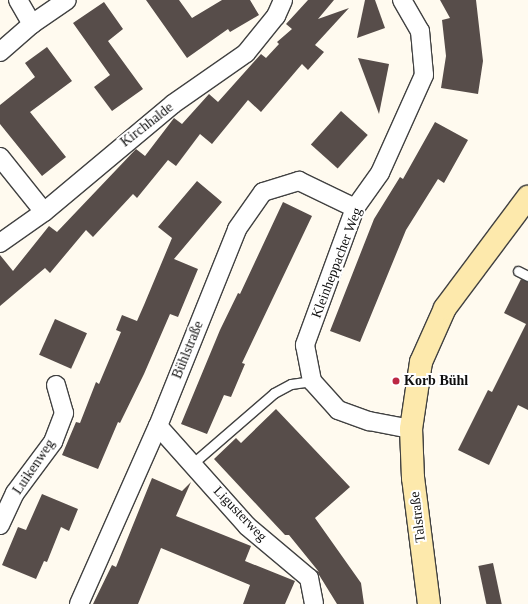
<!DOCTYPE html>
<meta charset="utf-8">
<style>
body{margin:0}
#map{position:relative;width:528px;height:604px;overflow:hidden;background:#fffaef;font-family:"Times New Roman",serif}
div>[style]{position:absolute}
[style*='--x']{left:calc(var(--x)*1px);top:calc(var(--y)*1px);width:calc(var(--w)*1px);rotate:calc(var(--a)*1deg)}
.building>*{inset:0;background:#574d4a;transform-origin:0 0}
.roads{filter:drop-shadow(1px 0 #414141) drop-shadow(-1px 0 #414141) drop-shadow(0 1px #414141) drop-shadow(0 -1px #414141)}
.lane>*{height:9px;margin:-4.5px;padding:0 4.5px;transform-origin:4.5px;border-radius:4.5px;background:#fff}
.street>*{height:18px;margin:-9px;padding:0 9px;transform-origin:9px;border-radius:9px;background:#fff}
.secondary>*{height:22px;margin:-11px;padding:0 11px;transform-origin:11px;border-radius:11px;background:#fde9ac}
.dots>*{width:11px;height:11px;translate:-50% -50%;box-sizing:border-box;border:2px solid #fff;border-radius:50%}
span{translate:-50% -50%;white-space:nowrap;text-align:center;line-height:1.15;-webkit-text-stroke:4px #fff;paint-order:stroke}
.street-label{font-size:14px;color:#0e0e0e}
.poi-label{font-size:14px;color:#0e0e0e;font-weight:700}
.left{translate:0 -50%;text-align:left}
</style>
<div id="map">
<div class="building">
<i style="clip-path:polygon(146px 0,179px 0,192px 18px,222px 0,250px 0,259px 15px,230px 32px,228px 29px,187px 58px)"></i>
<i style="clip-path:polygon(308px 0,334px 0,318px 19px,349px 8px,315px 45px,324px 52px,308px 70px,302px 64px,261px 112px,248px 100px,212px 144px,200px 134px,176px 166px,168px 160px,137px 198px,133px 194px,93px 237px,86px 230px,50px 273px,45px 268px,0 306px,0 255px,13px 271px,49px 226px,57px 232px,136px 149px,145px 156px,174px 118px,182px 124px,209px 94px,218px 102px,261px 54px,266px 58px,279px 44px,277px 42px,292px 29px,286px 24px)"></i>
<i style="clip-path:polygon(365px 0,375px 0,385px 28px,357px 38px)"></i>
<i style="clip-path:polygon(440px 0,476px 0,483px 61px,478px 94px,441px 88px,446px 56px,442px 20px,450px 18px)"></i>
<i style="clip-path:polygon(104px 2px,123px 29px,108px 41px,143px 89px,112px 111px,94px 87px,110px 75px,73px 23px)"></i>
<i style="clip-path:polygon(47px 47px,72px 81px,30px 112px,66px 157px,42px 176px,0 124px,0 105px,35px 77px,25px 63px)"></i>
<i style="clip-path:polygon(358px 58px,389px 64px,379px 114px)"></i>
<i style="left:341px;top:111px;width:36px;height:45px;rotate:42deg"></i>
<i style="clip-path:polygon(435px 122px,468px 140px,444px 183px,438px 179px,406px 230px,360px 342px,330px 331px,374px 219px,400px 177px,403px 179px)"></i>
<i style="clip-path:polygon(197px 181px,222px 202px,174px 259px,198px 269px,178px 317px,170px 314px,144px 374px,120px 423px,118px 422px,98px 469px,62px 455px,76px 422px,80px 423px,96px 382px,99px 384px,121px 332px,116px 330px,122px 315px,137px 321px,144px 305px,172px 238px,158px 227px)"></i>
<i style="clip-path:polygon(283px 202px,312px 216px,242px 363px,245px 364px,231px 397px,224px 395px,207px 434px,181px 424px,220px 330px,238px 293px,240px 294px)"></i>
<i style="clip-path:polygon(521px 279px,528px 282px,528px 410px,518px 405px,489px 465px,458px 450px,488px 390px,492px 392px,526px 324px,504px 313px)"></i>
<i style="left:55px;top:319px;width:35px;height:39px;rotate:24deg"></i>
<i style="clip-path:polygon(276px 409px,350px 487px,315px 518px,361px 583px,364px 604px,337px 604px,316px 570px,319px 572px,289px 535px,285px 535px,214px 459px,236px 438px,241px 443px)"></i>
<i style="clip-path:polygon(152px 478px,182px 491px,191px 482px,176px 516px,251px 546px,245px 561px,295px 581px,285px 604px,243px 604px,250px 585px,161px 548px,138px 604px,93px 604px,112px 565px,116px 567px)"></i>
<i style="clip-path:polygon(42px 494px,78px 509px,69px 531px,61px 527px,47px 562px,44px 561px,36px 579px,2px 565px,18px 527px,26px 530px)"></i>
<i style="left:493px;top:563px;width:42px;height:15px;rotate:78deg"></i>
</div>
<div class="roads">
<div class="lane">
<i style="--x:518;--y:271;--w:11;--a:27"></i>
<i style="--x:192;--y:464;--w:108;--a:-40.9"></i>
<i style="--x:274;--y:393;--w:19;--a:-28"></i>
<i style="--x:291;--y:384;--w:21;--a:-8"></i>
</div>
<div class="street">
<i style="--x:18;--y:0;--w:28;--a:60"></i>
<i style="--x:402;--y:0;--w:36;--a:60"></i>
<i style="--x:420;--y:31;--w:44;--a:84.8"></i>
<i style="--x:424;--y:75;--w:107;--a:114.2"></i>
<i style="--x:380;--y:173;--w:43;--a:125.5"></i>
<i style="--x:355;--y:208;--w:146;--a:110.1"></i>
<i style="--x:305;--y:345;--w:37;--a:79"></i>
<i style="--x:312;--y:381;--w:39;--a:48"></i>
<i style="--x:338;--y:410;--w:33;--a:20"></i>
<i style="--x:369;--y:421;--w:43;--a:10.8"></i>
<i style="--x:0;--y:52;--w:43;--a:-41.2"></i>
<i style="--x:32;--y:24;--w:42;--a:-34.4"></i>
<i style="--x:0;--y:157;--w:70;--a:51.3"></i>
<i style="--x:0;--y:243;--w:54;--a:-35.2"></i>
<i style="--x:44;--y:212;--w:168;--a:-39.9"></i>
<i style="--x:173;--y:104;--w:89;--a:-34.9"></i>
<i style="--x:246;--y:53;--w:48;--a:-51"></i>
<i style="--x:276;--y:16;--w:17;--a:-66"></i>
<i style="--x:158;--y:426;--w:134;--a:48.3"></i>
<i style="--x:247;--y:526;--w:81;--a:40"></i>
<i style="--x:309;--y:578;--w:26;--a:79"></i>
<i style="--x:0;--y:525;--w:35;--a:-65"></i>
<i style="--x:15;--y:493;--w:64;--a:-53.3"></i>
<i style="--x:53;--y:442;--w:31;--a:-69"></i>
<i style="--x:64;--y:413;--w:29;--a:-106"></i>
<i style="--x:79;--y:604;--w:195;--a:-66.1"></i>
<i style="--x:158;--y:426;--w:212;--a:-68.1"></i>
<i style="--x:237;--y:229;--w:45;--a:-54.9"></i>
<i style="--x:263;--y:192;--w:38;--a:-17"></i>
<i style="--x:299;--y:181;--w:62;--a:25.7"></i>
</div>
<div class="secondary">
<i style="--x:429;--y:604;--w:127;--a:-97.2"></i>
<i style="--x:413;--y:478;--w:49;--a:-92.3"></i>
<i style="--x:411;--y:429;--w:68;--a:-81.5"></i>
<i style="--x:421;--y:362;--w:59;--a:-66"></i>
<i style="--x:445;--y:308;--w:139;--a:-53.2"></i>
</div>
</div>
<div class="dots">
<i style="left:396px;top:381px;background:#bc2844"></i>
</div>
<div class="street-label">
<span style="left:147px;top:125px;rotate:-38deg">Kirchhalde</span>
<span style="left:337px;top:263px;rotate:-69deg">Kleinheppacher Weg</span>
<span style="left:188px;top:350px;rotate:-68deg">Bühlstraße</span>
<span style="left:34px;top:467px;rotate:-56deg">Luikenweg</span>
<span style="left:240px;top:514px;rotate:46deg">Ligusterweg</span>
<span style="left:418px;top:517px;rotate:-97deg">Talstraße</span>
</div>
<div class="poi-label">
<span class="left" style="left:404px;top:381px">Korb Bühl</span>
</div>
</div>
